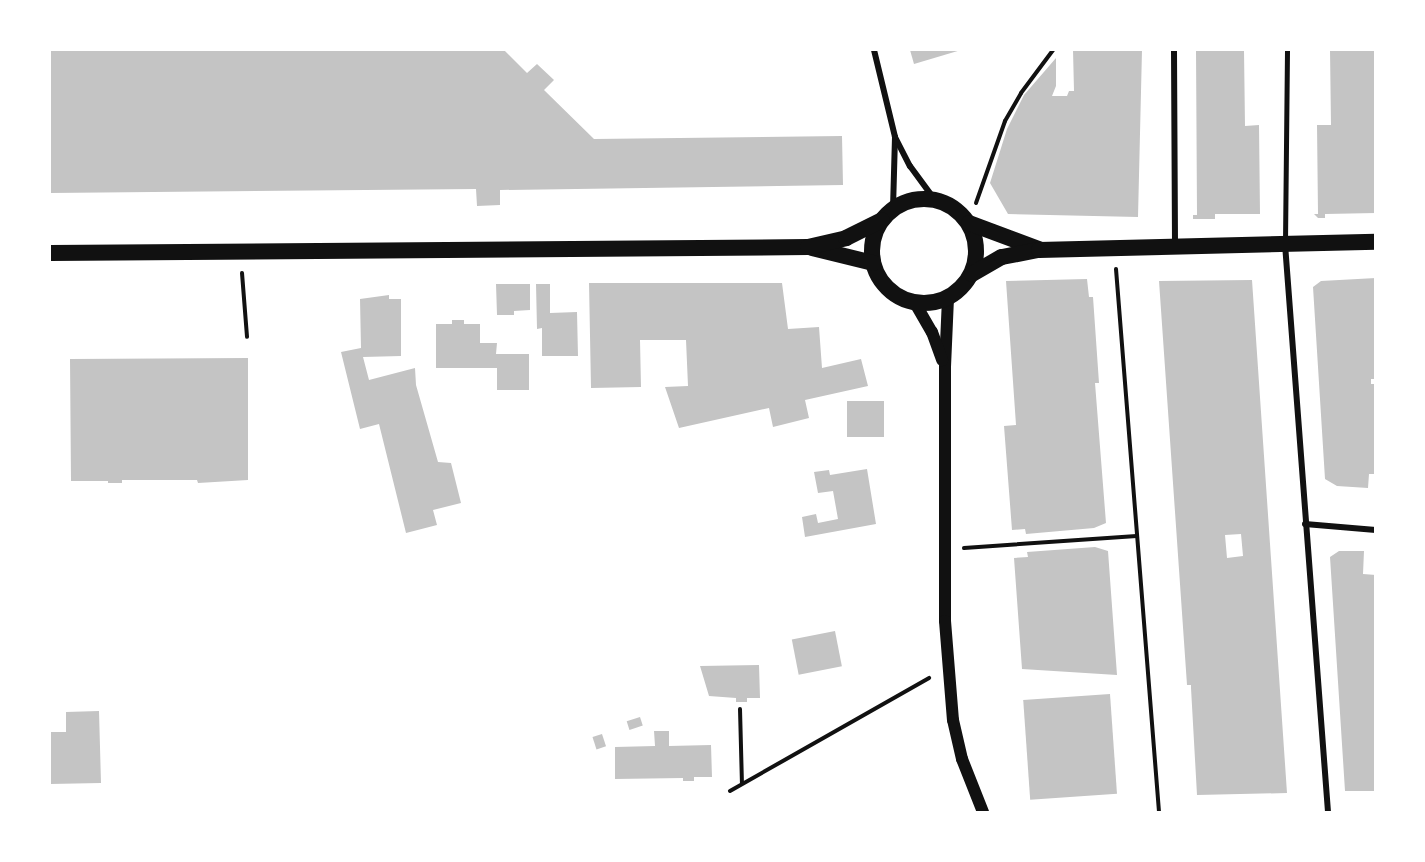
<!DOCTYPE html>
<style>
body{margin:0}
#map{position:relative;width:1425px;height:862px;overflow:hidden;background:#fff;font-family:"Noto Sans",sans-serif}
div>[style]{position:absolute}
[style*='--x']{left:calc(var(--x)*1px);top:calc(var(--y)*1px);width:calc(var(--w)*1px);rotate:calc(var(--a)*1deg)}
.building>*{inset:0;background:#c4c4c4;transform-origin:0 0}
.path>*{height:4px;margin:-2px;padding:0 2px;transform-origin:2px;border-radius:2px;background:#111}
.pedestrian>*{height:5px;margin:-2.5px;padding:0 2.5px;transform-origin:2.5px;border-radius:2.5px;background:#111}
.minor>*{height:6px;margin:-3px;padding:0 3px;transform-origin:3px;border-radius:3px;background:#111}
.secondary>*{height:12px;margin:-6px;padding:0 6px;transform-origin:6px;border-radius:6px;background:#111}
.trunk>*{height:16px;margin:-8px;padding:0 8px;transform-origin:8px;border-radius:8px;background:#111}
.trunk>.ring{margin:-8px;padding:0;box-sizing:content-box;background:none;border:16px solid #111;border-radius:50%}
span{translate:-50% -50%;white-space:nowrap;text-align:center;line-height:1.15;-webkit-text-stroke:4.5px #fff;paint-order:stroke}
.frame{position:absolute;inset:0;border:51px solid #fff;pointer-events:none}
</style>
<div id="map">
<div class="building">
<i style="clip-path:polygon(50px 50px,504px 50px,527px 73px,537px 64px,554px 80px,544px 90px,594px 139px,842px 136px,843px 185px,500px 190px,500px 205px,477px 206px,476px 189px,50px 193px)"></i>
<i style="clip-path:polygon(910px 50px,961px 50px,914px 64px)"></i>
<i style="clip-path:polygon(1073px 50px,1142px 50px,1138px 217px,1008px 214px,990px 183px,1007px 129px,1024px 95px,1056px 58px,1056px 86px,1052px 96px,1067px 96px,1069px 91px,1074px 91px)"></i>
<i style="clip-path:polygon(1196px 50px,1244px 50px,1245px 126px,1259px 125px,1260px 214px,1215px 214px,1215px 219px,1193px 219px,1193px 215px,1197px 215px)"></i>
<i style="clip-path:polygon(1330px 50px,1376px 50px,1376px 213px,1325px 214px,1325px 218px,1318px 218px,1314px 214px,1318px 214px,1317px 125px,1331px 125px)"></i>
<i style="clip-path:polygon(1376px 278px,1376px 379px,1371px 379px,1371px 384px,1376px 384px,1376px 474px,1369px 474px,1368px 488px,1337px 486px,1325px 479px,1313px 287px,1321px 281px)"></i>
<i style="clip-path:polygon(1087px 279px,1089px 297px,1093px 297px,1099px 383px,1095px 383px,1106px 523px,1094px 528px,1026px 534px,1025px 529px,1012px 530px,1004px 426px,1016px 425px,1006px 281px)"></i>
<i style="clip-path:polygon(evenodd,1252px 280px,1287px 793px,1197px 795px,1191px 688px,1191px 685px,1187px 685px,1159px 281px,1252px 280px,1241px 534px,1243px 556px,1227px 558px,1225px 535px,1241px 534px)"></i>
<i style="clip-path:polygon(589px 283px,782px 283px,788px 329px,819px 327px,822px 368px,861px 359px,868px 386px,805px 400px,809px 418px,773px 427px,769px 408px,679px 428px,665px 387px,688px 386px,686px 340px,640px 340px,641px 387px,591px 388px)"></i>
<i style="clip-path:polygon(496px 284px,530px 284px,530px 310px,514px 311px,514px 315px,497px 315px)"></i>
<i style="clip-path:polygon(536px 284px,550px 284px,550px 313px,577px 312px,578px 356px,542px 356px,542px 328px,537px 329px)"></i>
<i style="clip-path:polygon(389px 295px,389px 299px,401px 299px,401px 356px,363px 357px,369px 380px,415px 368px,416px 385px,438px 462px,451px 463px,461px 503px,433px 510px,437px 525px,406px 533px,379px 424px,360px 429px,341px 352px,361px 348px,360px 299px)"></i>
<i style="clip-path:polygon(452px 320px,464px 320px,464px 324px,480px 324px,480px 343px,497px 343px,496px 354px,529px 354px,529px 390px,497px 390px,497px 368px,436px 368px,436px 324px,452px 324px)"></i>
<i style="clip-path:polygon(248px 358px,248px 480px,198px 483px,197px 480px,122px 480px,122px 483px,108px 483px,108px 481px,71px 481px,70px 359px)"></i>
<i style="left:847px;top:401px;width:37px;height:36px"></i>
<i style="clip-path:polygon(867px 469px,876px 524px,805px 537px,802px 517px,816px 514px,818px 523px,838px 519px,833px 491px,818px 493px,814px 472px,829px 470px,830px 475px)"></i>
<i style="clip-path:polygon(1095px 547px,1108px 551px,1117px 675px,1022px 669px,1014px 558px,1028px 557px,1027px 552px)"></i>
<i style="clip-path:polygon(1339px 551px,1364px 551px,1363px 574px,1376px 575px,1376px 791px,1345px 791px,1330px 557px)"></i>
<i style="left:835px;top:631px;width:36px;height:44px;rotate:79deg"></i>
<i style="clip-path:polygon(759px 665px,760px 698px,747px 698px,747px 702px,736px 702px,736px 698px,709px 696px,700px 666px)"></i>
<i style="left:1110px;top:694px;width:100px;height:87px;rotate:86deg"></i>
<i style="clip-path:polygon(99px 711px,101px 783px,50px 784px,50px 732px,66px 732px,66px 712px)"></i>
<i style="left:640px;top:717px;width:9px;height:14px;rotate:72deg"></i>
<i style="clip-path:polygon(654px 731px,669px 731px,669px 746px,711px 745px,712px 777px,694px 777px,694px 781px,683px 781px,683px 778px,615px 779px,615px 747px,655px 746px)"></i>
<i style="left:602px;top:734px;width:13px;height:10px;rotate:72deg"></i>
</div>
<div class="path">
<i style="--x:976;--y:203;--w:87;--a:-70.5"></i>
<i style="--x:1005;--y:121;--w:32;--a:-60"></i>
<i style="--x:1021;--y:93;--w:54;--a:-53.3"></i>
<i style="--x:1116;--y:269;--w:545;--a:85.47"></i>
<i style="--x:242;--y:273;--w:64;--a:85.5"></i>
<i style="--x:964;--y:548;--w:173;--a:-4"></i>
<i style="--x:740;--y:709;--w:74;--a:88.5"></i>
<i style="--x:730;--y:791;--w:229;--a:-29.6"></i>
</div>
<div class="pedestrian">
<i style="--x:1285;--y:242;--w:192;--a:-89.4"></i>
</div>
<div class="minor">
<i style="--x:874;--y:50;--w:89;--a:76.4"></i>
<i style="--x:895;--y:137;--w:72;--a:91.6"></i>
<i style="--x:1174;--y:50;--w:196;--a:89.7"></i>
<i style="--x:895;--y:137;--w:33;--a:63"></i>
<i style="--x:910;--y:166;--w:42;--a:53.7"></i>
<i style="--x:1285;--y:244;--w:570;--a:85.67"></i>
<i style="--x:1305;--y:524;--w:71;--a:4.8"></i>
</div>
<div class="secondary">
<i style="--x:948;--y:298;--w:69;--a:92.5"></i>
<i style="--x:945;--y:367;--w:254;--a:90"></i>
<i style="--x:945;--y:621;--w:99;--a:85.4"></i>
<i style="--x:953;--y:720;--w:40;--a:77"></i>
<i style="--x:962;--y:759;--w:57;--a:68.4"></i>
<i style="--x:915;--y:303;--w:34;--a:60"></i>
<i style="--x:932;--y:332;--w:30;--a:70"></i>
</div>
<div class="trunk">
<i class="ring" style="left:872px;top:199px;width:88px;height:88px"></i>
<i style="--x:969;--y:223;--w:75;--a:20.4"></i>
<i style="--x:812;--y:248;--w:63;--a:13.8"></i>
<i style="--x:50;--y:253;--w:758;--a:-0.45"></i>
<i style="--x:808;--y:247;--w:39;--a:-13"></i>
<i style="--x:846;--y:238;--w:40;--a:-26.6"></i>
<i style="--x:972;--y:274;--w:34;--a:-30"></i>
<i style="--x:1002;--y:257;--w:38;--a:-11"></i>
<i style="--x:1039;--y:250;--w:337;--a:-1.4"></i>
</div>
<div class="frame"></div>
</div>
